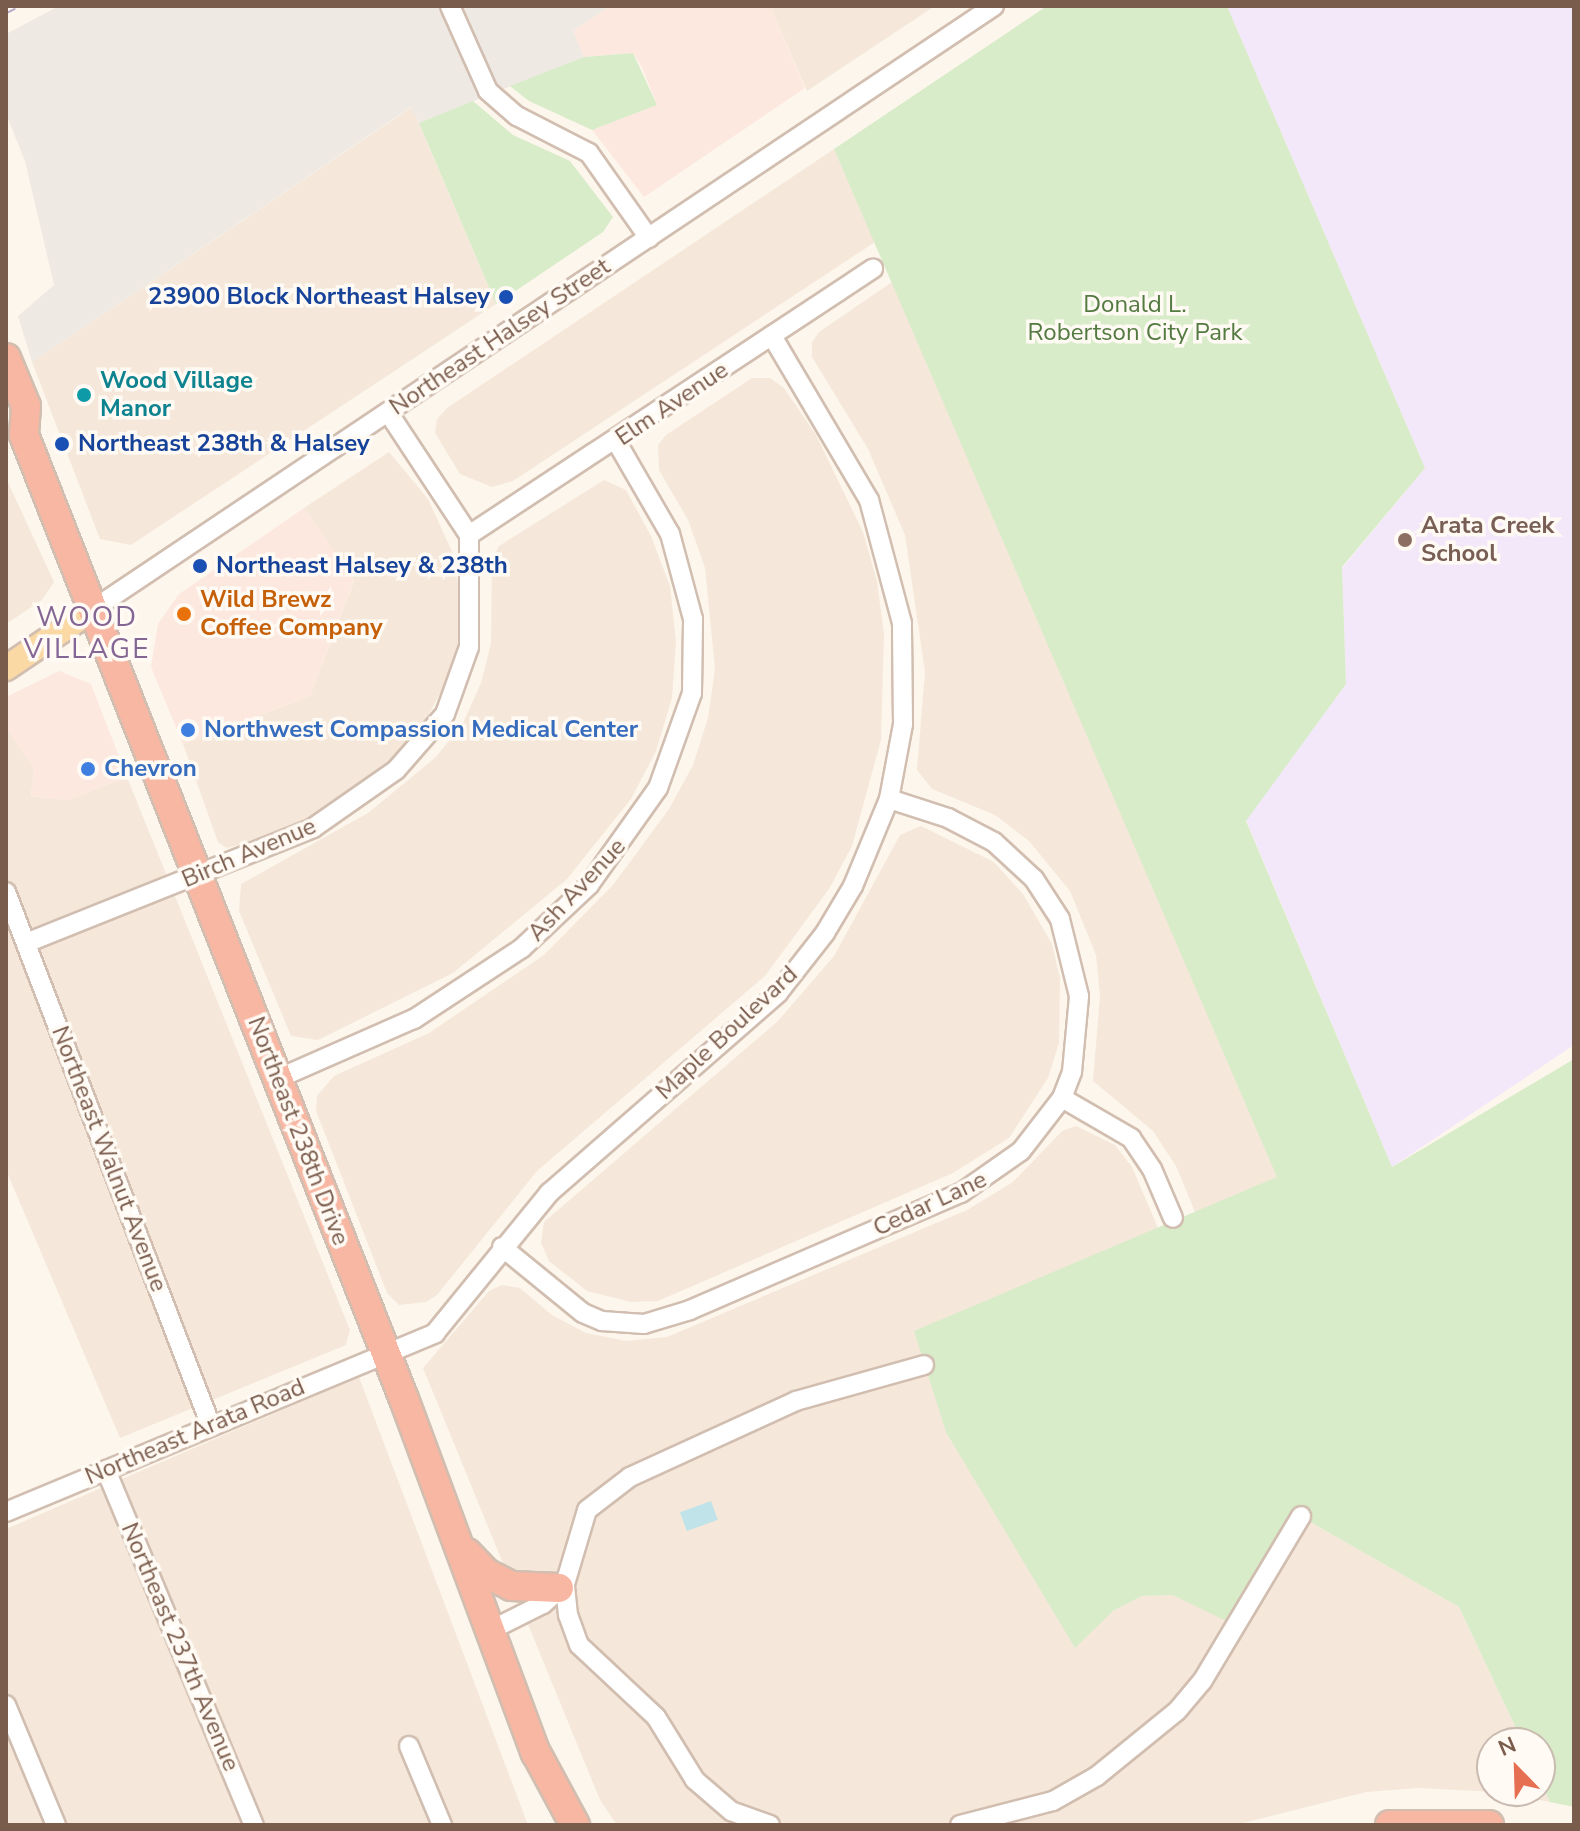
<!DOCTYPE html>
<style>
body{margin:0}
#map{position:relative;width:1580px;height:1831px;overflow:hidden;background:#fdf6ec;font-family:"Nunito Sans",sans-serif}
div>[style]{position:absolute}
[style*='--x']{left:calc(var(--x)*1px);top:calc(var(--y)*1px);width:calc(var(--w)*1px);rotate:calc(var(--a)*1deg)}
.residential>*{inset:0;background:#f5e8da}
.commercial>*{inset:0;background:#fde8e0}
.industrial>*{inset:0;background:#efe9e4}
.education>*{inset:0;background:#f3e8fa}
.green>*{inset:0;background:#d8ecc9}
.water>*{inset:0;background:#bfe3e8;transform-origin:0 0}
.roads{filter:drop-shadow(2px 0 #d1beb0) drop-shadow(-2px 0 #d1beb0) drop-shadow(0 2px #d1beb0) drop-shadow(0 -2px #d1beb0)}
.minor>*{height:18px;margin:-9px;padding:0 9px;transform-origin:9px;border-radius:9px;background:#fff}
.major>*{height:24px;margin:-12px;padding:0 12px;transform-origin:12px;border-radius:12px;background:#fbd9a5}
.highway>*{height:28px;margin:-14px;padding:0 14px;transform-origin:14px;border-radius:14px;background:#f7b7a3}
.rail>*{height:8px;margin-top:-4px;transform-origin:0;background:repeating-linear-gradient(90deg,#fffaf3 0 15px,#b9a8c9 0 30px);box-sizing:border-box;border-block:2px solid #b9a8c9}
.dots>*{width:22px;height:22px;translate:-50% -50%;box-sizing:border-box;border:4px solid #fffaf3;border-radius:50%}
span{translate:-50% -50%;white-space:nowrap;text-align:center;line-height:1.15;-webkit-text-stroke:7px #fffaf3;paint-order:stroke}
.transit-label{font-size:24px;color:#164399;font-weight:700}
.right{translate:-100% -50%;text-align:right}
.left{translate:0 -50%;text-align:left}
.park-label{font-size:24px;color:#537a41}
.street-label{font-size:24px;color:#7a5c4d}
.culture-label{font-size:24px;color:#0d838f;font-weight:700}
.education-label{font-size:24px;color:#785e54;font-weight:700}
.food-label{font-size:24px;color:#c56008;font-weight:700}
.shop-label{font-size:24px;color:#366cbe;font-weight:700}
.quarter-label{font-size:28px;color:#846695;letter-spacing:2px}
.frame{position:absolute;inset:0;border:8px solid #7a5c4d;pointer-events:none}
.north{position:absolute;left:1476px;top:1727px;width:80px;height:80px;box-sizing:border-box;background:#fffaf3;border:2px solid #cabbb1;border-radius:50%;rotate:337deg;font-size:22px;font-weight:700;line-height:32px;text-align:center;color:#7a5c4d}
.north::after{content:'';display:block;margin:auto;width:28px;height:36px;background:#e76f51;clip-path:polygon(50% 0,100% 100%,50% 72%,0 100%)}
</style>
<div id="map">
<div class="residential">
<i style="clip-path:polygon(770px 6px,935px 6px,807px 91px)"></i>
<i style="clip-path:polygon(412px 107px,496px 304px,131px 545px,100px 539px,32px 362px)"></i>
<i style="clip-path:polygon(834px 149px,875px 242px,513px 481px,492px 487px,460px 474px,435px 433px,437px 419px,447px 408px)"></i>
<i style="clip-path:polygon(892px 282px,1278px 1177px,1195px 1212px,1176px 1166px,1153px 1131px,1093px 1081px,1100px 996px,1096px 955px,1070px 891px,1029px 841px,995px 815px,932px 789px,917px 770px,925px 672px,905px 535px,868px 449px,812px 357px,812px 342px,819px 332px)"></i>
<i style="clip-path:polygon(752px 378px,770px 378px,784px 388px,816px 435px,863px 532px,877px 581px,884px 634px,881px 740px,852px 846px,829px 889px,765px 976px,537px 1171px,437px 1295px,426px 1302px,399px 1305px,387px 1293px,331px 1149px,316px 1111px,317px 1096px,334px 1076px,429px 1033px,544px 955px,613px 885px,669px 809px,693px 765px,708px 718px,715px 669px,705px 568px,688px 520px,659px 470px,658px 445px,666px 435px)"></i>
<i style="clip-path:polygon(389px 452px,428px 499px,455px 558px,463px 625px,454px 668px,418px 734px,385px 768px,334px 804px,275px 835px,227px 848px,218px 842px,183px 744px,310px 696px,354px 581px,304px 508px)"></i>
<i style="clip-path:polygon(6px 478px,54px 582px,42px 600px,6px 624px)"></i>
<i style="clip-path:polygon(604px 480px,626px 490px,651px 536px,670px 586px,676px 642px,672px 698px,656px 751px,631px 799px,567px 879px,453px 973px,318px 1040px,291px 1036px,239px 911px,241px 884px,368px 813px,436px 757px,463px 723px,481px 683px,491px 643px,492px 560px,499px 546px)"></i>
<i style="clip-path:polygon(6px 727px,34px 768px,31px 796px,67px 800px,127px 777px,350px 1330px,346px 1345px,120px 1438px,6px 1170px)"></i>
<i style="clip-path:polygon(921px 826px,994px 862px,1023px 894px,1052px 944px,1060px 978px,1059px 1043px,1048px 1078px,1009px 1138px,953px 1173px,658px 1301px,631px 1302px,587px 1291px,549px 1261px,541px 1243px,544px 1222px,778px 1021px,834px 956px,900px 835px)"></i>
<i style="clip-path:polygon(1076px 1126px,1115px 1145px,1132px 1167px,1158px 1228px,914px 1332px,1075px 1647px,1113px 1611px,1142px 1596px,1173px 1595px,1205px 1607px,1298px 1515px,1459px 1607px,1523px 1743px,1492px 1743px,1492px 1791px,1540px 1791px,1540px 1780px,1550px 1802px,1495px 1792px,1419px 1788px,1366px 1792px,1235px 1825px,617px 1825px,600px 1800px,423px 1368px,489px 1291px,502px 1285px,520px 1288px,552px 1315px,586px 1333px,626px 1341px,667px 1337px,967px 1210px,1013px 1182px,1062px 1131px)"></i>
<i style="clip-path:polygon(359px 1377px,528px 1825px,6px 1825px,6px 1529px)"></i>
</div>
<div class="commercial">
<i style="clip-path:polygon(610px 6px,770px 6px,805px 88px,644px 197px,592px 130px,657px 105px,642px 67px,633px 53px,584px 57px,573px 31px)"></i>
<i style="clip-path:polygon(304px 508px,354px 580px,310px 696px,183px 744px,151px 667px,158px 624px,179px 594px)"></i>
<i style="clip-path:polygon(59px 671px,91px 684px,127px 777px,67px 800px,31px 796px,34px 768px,6px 727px,6px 697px)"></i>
</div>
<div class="industrial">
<i style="clip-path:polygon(59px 6px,610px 6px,573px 31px,584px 57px,419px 123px,411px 107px,32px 362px,18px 316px,54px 285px,25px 161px,6px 114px,6px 34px)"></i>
</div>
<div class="education">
<i style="clip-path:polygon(1227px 6px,1574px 6px,1574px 1045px,1392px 1167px,1246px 820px,1346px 684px,1342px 568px,1425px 468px)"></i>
</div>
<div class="green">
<i style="clip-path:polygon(1047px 6px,1227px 6px,1425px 468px,1342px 567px,1346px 684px,1246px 821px,1392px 1167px,1574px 1059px,1574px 1807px,1550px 1802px,1540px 1780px,1540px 1743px,1523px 1743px,1459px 1607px,1298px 1515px,1232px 1624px,1173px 1595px,1142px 1596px,1113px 1611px,1075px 1648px,946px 1432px,914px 1331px,1277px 1177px,834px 149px)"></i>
<i style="clip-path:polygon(633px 53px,657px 105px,592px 130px,529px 101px,510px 86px,584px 57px)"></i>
<i style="clip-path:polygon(473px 101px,513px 135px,570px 161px,613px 217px,603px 232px,496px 304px,419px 123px)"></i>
</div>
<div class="water">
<i style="left:711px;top:1501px;width:20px;height:33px;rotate:70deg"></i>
</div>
<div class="roads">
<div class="minor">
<i style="--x:450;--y:6;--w:93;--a:65.9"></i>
<i style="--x:488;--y:91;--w:38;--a:41"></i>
<i style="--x:517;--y:116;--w:81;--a:27.2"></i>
<i style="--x:589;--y:153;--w:104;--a:54.8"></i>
<i style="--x:469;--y:535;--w:484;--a:-33.4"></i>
<i style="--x:95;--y:608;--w:1082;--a:-33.81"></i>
<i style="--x:6;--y:892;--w:572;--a:69"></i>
<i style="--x:26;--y:943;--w:309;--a:-21.8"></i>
<i style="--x:313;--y:828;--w:101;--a:-34.9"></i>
<i style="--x:396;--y:770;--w:74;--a:-48.8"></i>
<i style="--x:445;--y:714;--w:71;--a:-70.3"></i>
<i style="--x:469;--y:647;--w:112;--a:-90"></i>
<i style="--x:469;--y:535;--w:147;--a:-123.4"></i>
<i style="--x:277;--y:1079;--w:150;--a:-23.7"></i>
<i style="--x:414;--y:1019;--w:129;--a:-33.3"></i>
<i style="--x:522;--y:948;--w:92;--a:-43.2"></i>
<i style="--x:589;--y:885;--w:119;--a:-54.6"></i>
<i style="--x:658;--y:788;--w:101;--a:-70.3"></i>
<i style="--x:692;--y:693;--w:74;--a:-89.2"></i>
<i style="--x:693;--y:619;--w:88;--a:-105.1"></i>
<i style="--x:670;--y:534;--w:108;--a:-120.1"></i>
<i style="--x:1062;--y:1098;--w:80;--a:30.1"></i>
<i style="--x:1131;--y:1138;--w:37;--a:56"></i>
<i style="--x:1152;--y:1169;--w:53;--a:66.8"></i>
<i style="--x:502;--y:1247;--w:104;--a:39.2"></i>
<i style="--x:583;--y:1313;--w:21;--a:23"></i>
<i style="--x:602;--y:1321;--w:42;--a:4.1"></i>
<i style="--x:644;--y:1324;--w:48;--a:-16.9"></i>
<i style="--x:690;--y:1310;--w:295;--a:-23.4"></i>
<i style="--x:961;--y:1193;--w:73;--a:-35"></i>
<i style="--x:1021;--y:1151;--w:67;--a:-52.3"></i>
<i style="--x:1062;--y:1098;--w:28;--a:-69"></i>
<i style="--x:1072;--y:1072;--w:76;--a:-84.7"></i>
<i style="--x:1079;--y:996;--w:79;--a:-103.9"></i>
<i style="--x:1060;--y:919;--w:48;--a:-123"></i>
<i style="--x:1034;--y:879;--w:54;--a:-137.2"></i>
<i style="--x:994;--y:842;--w:52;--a:-152.4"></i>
<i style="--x:948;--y:818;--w:62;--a:-162.1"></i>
<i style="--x:106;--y:1470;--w:385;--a:67.4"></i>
<i style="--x:6;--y:1512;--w:465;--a:-22.6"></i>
<i style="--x:435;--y:1333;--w:181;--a:-50.8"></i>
<i style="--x:549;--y:1193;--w:304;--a:-41.1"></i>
<i style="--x:778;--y:993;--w:76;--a:-51.9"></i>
<i style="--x:825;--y:933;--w:55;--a:-59.2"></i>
<i style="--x:853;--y:886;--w:94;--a:-67.5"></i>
<i style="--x:889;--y:799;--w:76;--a:-79.4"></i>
<i style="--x:903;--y:724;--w:101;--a:-90.6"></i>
<i style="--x:902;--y:623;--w:127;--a:-105"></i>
<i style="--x:869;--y:500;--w:191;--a:-120.6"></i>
<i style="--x:491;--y:1630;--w:58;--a:-26.6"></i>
<i style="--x:543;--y:1604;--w:27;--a:-42"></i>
<i style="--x:6;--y:1705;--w:130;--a:67.4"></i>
<i style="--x:409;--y:1746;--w:86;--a:67.3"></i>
<i style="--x:770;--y:1825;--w:41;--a:-160.3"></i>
<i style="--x:731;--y:1811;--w:48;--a:-139.3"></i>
<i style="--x:695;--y:1780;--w:74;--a:-121.8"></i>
<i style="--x:656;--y:1717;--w:105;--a:-136.9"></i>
<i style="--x:579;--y:1645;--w:32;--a:-110"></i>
<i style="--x:568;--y:1615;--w:31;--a:-96"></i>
<i style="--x:565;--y:1584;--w:77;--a:-73.4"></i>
<i style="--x:587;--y:1510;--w:54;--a:-37.5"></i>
<i style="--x:630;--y:1477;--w:183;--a:-24.6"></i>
<i style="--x:796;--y:1401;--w:133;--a:-15.7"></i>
<i style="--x:960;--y:1825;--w:96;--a:-14.5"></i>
<i style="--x:1053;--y:1801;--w:51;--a:-29.6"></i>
<i style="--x:1097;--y:1776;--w:103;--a:-39.1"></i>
<i style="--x:1177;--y:1711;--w:40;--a:-50"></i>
<i style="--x:1203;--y:1680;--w:191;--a:-59.1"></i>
</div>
<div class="major">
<i style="--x:6;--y:668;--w:107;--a:-34"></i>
</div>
<div class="highway">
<i style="--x:6;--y:358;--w:52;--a:67.4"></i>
<i style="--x:26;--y:406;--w:29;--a:94"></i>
<i style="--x:24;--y:435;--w:1036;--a:68.49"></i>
<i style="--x:404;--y:1399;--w:378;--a:69.6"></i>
<i style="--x:536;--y:1753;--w:82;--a:61.6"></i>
<i style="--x:467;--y:1553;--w:28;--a:46"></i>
<i style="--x:486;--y:1573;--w:28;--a:27"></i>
<i style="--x:511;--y:1586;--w:48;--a:2.4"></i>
<i style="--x:1390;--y:1825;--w:99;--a:0"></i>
</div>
</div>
<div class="rail">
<i style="--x:6;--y:10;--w:9;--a:-27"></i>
</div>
<div class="dots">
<i style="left:506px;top:297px;background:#1a4fb4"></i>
<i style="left:84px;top:395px;background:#0f9aa8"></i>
<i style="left:62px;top:444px;background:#1a4fb4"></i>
<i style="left:1405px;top:540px;background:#8d6e63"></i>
<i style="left:200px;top:566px;background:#1a4fb4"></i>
<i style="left:184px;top:614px;background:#e8710a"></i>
<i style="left:188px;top:730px;background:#3f7fe0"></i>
<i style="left:88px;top:769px;background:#3f7fe0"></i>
</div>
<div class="transit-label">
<span class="right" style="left:490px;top:297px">23900 Block Northeast Halsey</span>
<span class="left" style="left:78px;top:444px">Northeast 238th &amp; Halsey</span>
<span class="left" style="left:216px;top:566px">Northeast Halsey &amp; 238th</span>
</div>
<div class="park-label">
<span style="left:1135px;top:319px">Donald L.<br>Robertson City Park</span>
</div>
<div class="street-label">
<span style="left:500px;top:337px;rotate:-34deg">Northeast Halsey Street</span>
<span style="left:672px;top:404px;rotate:-34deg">Elm Avenue</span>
<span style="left:249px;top:853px;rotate:-23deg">Birch Avenue</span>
<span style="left:577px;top:890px;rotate:-47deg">Ash Avenue</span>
<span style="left:727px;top:1033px;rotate:-43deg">Maple Boulevard</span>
<span style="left:298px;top:1131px;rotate:69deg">Northeast 238th Drive</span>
<span style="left:109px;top:1159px;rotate:69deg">Northeast Walnut Avenue</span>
<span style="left:930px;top:1204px;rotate:-25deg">Cedar Lane</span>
<span style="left:195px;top:1432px;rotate:-23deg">Northeast Arata Road</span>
<span style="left:180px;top:1647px;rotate:67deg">Northeast 237th Avenue</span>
</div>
<div class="culture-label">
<span class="left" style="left:100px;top:395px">Wood Village<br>Manor</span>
</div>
<div class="education-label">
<span class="left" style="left:1421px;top:540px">Arata Creek<br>School</span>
</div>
<div class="food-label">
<span class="left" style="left:200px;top:614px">Wild Brewz<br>Coffee Company</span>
</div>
<div class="shop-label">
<span class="left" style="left:204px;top:730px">Northwest Compassion Medical Center</span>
<span class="left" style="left:104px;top:769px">Chevron</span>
</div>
<div class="quarter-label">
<span style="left:87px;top:633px">WOOD<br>VILLAGE</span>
</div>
<div class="frame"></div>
<div class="north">N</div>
</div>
